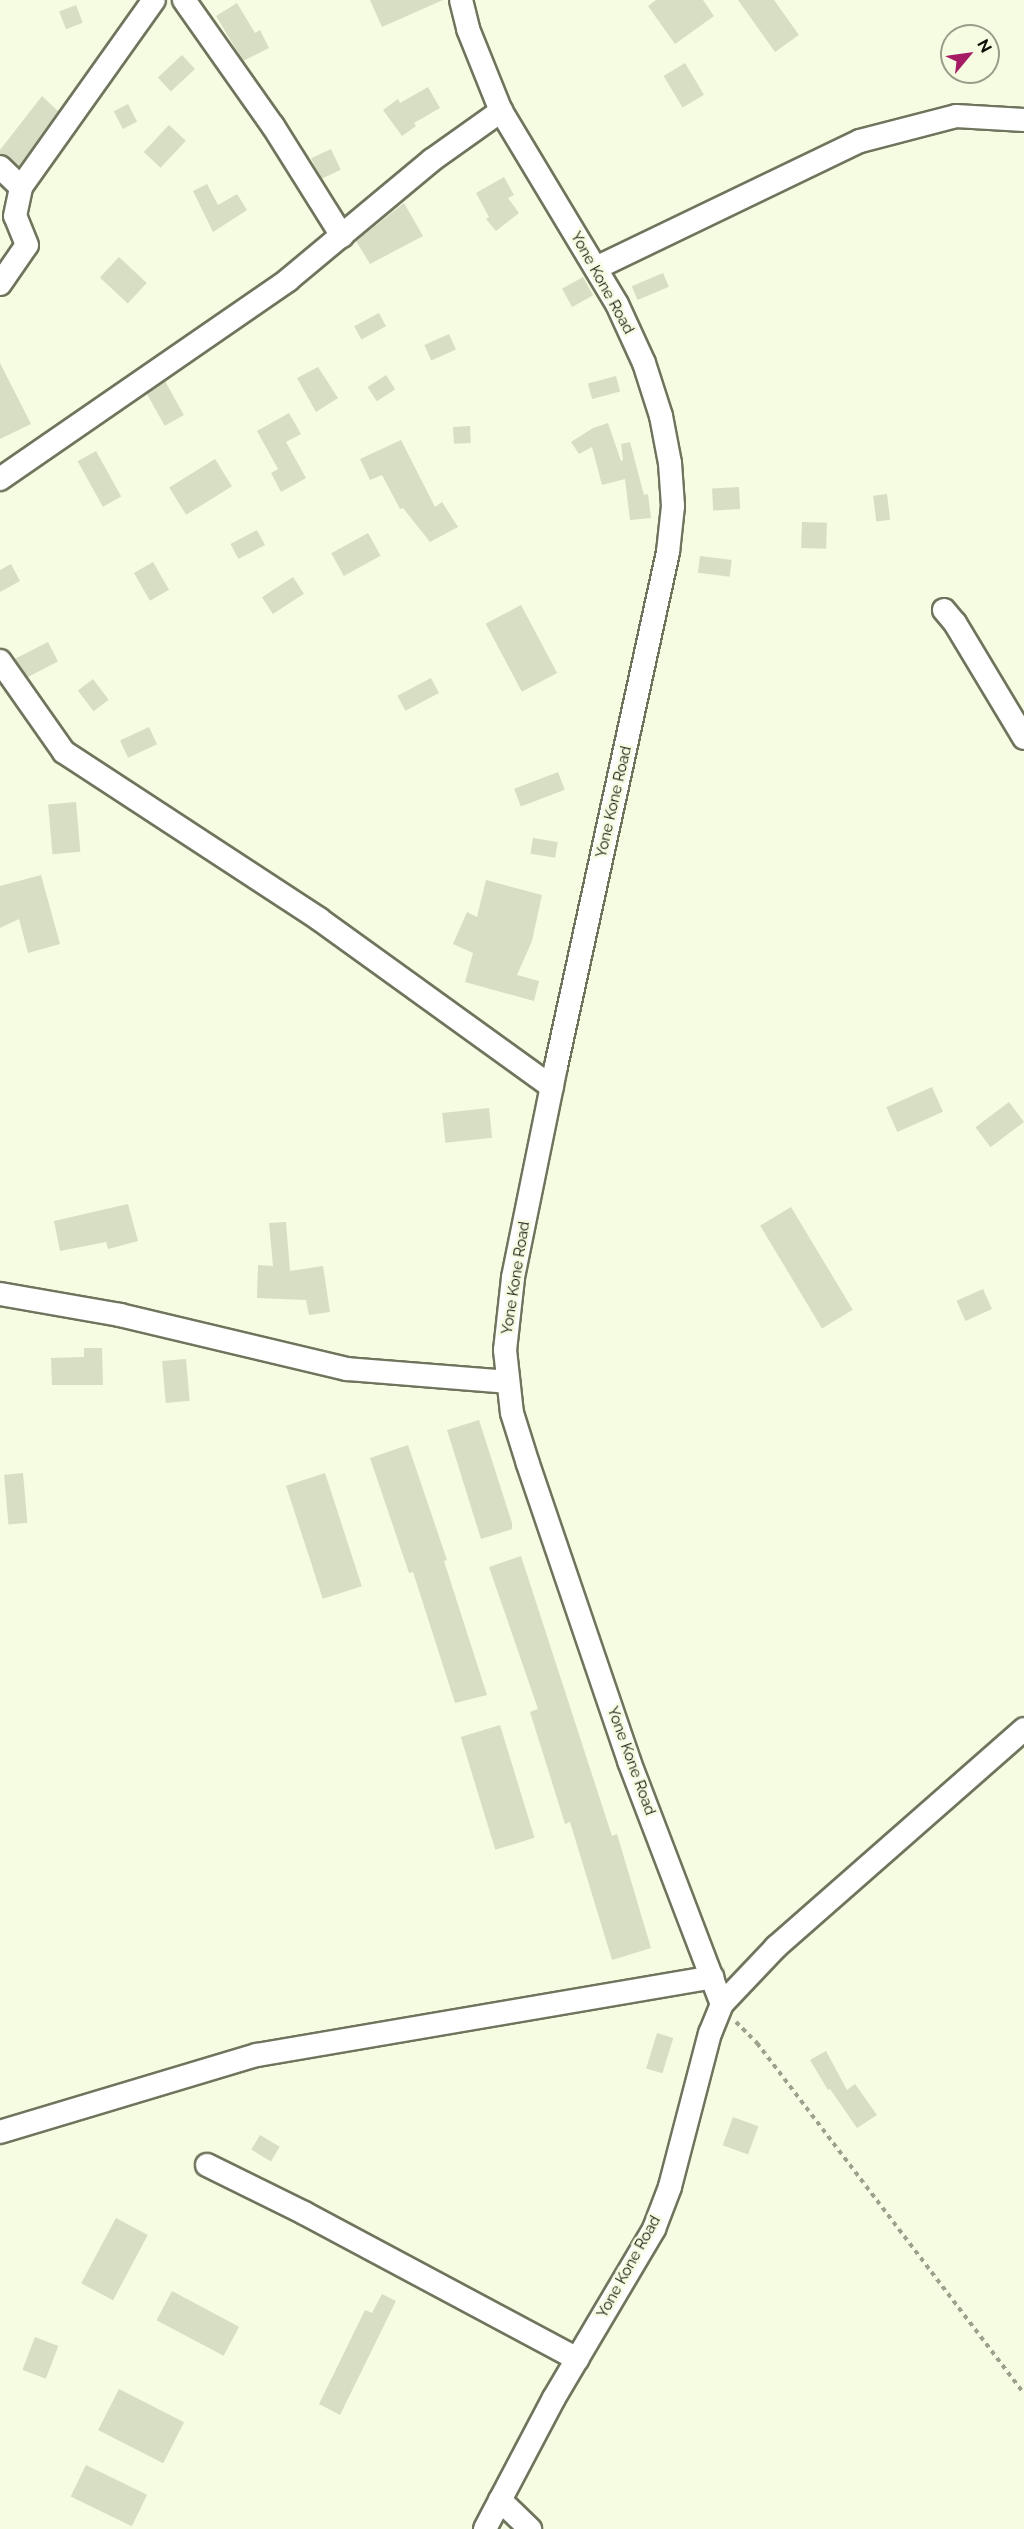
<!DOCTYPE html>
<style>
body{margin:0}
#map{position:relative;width:1024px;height:2529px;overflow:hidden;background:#f5fce1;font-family:Raleway,sans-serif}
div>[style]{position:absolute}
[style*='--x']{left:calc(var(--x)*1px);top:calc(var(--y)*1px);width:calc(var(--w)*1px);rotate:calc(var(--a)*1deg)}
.building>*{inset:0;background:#d7dec4;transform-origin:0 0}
.path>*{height:4px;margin-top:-2px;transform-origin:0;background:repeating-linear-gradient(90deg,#9ca18d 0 4.5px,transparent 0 9px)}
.roads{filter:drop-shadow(2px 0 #6f755d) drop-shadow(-2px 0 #6f755d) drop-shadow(0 2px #6f755d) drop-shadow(0 -2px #6f755d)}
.minor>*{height:22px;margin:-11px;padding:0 11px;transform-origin:11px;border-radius:11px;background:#fff}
span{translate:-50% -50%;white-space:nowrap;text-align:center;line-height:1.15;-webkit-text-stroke:5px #f5fce1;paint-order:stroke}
.street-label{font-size:15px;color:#0e1108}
.north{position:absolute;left:940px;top:24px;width:60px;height:60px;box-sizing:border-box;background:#f5fce1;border:2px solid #999e8a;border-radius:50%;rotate:61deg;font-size:16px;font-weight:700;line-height:24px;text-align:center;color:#0e1108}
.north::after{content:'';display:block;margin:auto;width:21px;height:27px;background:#a51c65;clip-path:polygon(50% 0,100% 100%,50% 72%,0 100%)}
</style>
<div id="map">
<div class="building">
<i style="clip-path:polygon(370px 0,443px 0,382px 27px)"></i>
<i style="clip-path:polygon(656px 0,703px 0,714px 16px,675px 44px,648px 6px)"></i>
<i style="clip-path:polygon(738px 0,774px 0,799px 35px,775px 52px)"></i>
<i style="clip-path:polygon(237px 3px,255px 33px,260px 30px,269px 48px,243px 61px,216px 16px)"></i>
<i style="left:76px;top:5px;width:19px;height:18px;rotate:69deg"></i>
<i style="left:182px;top:55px;width:19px;height:33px;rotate:47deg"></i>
<i style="left:685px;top:63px;width:37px;height:25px;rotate:59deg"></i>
<i style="clip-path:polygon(428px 87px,440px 108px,414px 123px,416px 126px,402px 136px,383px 110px,398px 99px,400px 103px)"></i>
<i style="clip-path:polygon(42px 96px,58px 111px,19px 166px,9px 157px,0 154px,0 150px)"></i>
<i style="left:128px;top:104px;width:20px;height:16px;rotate:63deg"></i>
<i style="left:169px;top:125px;width:23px;height:37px;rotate:43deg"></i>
<i style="left:331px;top:149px;width:23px;height:22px;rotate:65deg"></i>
<i style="clip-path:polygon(504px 177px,514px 195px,508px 198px,519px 213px,496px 231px,486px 219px,489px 217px,476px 193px)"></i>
<i style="clip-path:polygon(207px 184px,218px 205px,237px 194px,247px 210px,213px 232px,193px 191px)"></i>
<i style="clip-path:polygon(404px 203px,423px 236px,370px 264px,356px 241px)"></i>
<i style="left:119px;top:257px;width:38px;height:28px;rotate:43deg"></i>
<i style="left:663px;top:273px;width:15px;height:34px;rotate:67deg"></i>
<i style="left:583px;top:277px;width:21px;height:24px;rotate:61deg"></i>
<i style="left:379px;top:313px;width:15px;height:28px;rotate:62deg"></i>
<i style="left:449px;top:334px;width:17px;height:27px;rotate:66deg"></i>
<i style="clip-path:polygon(0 363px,31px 424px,0 439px)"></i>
<i style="clip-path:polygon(318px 367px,338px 398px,316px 412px,297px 378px)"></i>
<i style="left:386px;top:375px;width:17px;height:22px;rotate:57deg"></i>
<i style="left:616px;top:376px;width:16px;height:29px;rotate:75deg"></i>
<i style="left:165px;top:381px;width:39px;height:22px;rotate:61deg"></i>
<i style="clip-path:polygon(289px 413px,301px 434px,286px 442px,306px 478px,281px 492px,271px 473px,278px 469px,257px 431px)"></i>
<i style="clip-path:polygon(608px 423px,621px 461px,623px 460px,621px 444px,630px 442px,644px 495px,648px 494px,651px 518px,630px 520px,625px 479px,602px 485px,592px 447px,579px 454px,571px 442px,593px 428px)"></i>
<i style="left:470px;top:426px;width:17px;height:17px;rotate:87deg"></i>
<i style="clip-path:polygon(401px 440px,435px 507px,442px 502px,458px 527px,430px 542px,403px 508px,400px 509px,382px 475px,370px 480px,360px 459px)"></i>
<i style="left:96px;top:451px;width:52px;height:21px;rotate:61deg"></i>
<i style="left:215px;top:459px;width:32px;height:54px;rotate:58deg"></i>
<i style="left:739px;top:487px;width:22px;height:27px;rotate:87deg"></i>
<i style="left:887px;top:494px;width:26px;height:14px;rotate:83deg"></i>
<i style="left:802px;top:522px;width:25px;height:26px;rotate:2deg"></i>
<i style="left:257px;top:530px;width:17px;height:30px;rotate:62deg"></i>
<i style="left:368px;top:533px;width:26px;height:42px;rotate:61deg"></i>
<i style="left:700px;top:556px;width:32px;height:17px;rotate:7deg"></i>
<i style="left:153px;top:562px;width:32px;height:22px;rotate:60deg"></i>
<i style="clip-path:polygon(11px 564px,20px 581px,0 592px,0 570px)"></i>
<i style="left:293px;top:577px;width:20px;height:37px;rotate:57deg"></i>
<i style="left:521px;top:605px;width:77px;height:40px;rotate:62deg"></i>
<i style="left:48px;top:642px;width:22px;height:37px;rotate:63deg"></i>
<i style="left:431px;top:678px;width:17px;height:38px;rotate:62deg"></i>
<i style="left:93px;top:679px;width:26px;height:19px;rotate:53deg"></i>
<i style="left:149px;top:727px;width:19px;height:32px;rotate:65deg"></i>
<i style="left:558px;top:772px;width:19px;height:47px;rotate:69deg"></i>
<i style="left:76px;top:802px;width:50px;height:28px;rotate:85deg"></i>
<i style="left:533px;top:838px;width:25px;height:16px;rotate:9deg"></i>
<i style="clip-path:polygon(41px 875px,60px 944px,28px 953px,19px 919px,0 928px,0 886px)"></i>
<i style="clip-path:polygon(486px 880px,542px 895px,532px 941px,517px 975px,539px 981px,534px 1001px,465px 982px,473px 953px,453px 944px,467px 912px,477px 917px)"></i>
<i style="left:932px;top:1087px;width:27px;height:50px;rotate:66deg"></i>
<i style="left:1009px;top:1102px;width:25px;height:42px;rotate:53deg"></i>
<i style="left:489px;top:1108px;width:30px;height:47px;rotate:84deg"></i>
<i style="clip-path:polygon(128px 1204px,138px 1241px,108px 1249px,106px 1242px,60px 1251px,54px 1221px)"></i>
<i style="left:791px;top:1207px;width:120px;height:36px;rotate:59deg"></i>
<i style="clip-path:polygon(286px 1222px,290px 1271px,323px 1266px,330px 1312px,309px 1315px,306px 1300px,257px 1298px,258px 1265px,273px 1266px,269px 1223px)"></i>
<i style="left:983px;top:1289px;width:22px;height:29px;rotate:66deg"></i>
<i style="clip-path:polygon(84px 1348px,102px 1348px,103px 1385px,52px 1385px,51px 1358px,84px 1357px)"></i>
<i style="left:186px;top:1359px;width:42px;height:24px;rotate:85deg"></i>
<i style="clip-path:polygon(479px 1420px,512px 1523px,512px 1529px,481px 1539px,447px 1430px)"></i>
<i style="clip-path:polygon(408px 1445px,447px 1560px,444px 1561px,487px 1695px,455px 1703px,413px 1572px,409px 1573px,370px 1458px)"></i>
<i style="left:23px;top:1473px;width:50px;height:19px;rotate:85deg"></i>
<i style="left:325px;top:1473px;width:119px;height:41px;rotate:72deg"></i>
<i style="clip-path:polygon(521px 1556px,612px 1836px,617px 1834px,651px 1948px,612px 1960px,570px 1822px,565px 1824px,530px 1712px,538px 1709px,489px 1567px)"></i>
<i style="left:500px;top:1725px;width:118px;height:41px;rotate:73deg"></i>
<i style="left:657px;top:2033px;width:17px;height:37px;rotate:17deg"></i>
<i style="clip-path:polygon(826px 2051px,847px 2090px,855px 2084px,877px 2115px,857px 2128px,830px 2089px,828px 2090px,810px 2060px)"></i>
<i style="left:733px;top:2117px;width:27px;height:30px;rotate:20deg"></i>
<i style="left:260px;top:2135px;width:23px;height:17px;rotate:31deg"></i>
<i style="left:116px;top:2218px;width:36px;height:74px;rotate:28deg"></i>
<i style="left:172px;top:2291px;width:76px;height:33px;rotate:28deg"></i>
<i style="clip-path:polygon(382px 2294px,396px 2301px,340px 2415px,319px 2404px,365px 2310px,372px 2313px)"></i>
<i style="left:35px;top:2337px;width:25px;height:35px;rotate:21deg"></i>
<i style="left:119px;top:2389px;width:73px;height:46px;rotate:27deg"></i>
<i style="left:86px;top:2465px;width:68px;height:35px;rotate:26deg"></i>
</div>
<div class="path">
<i style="--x:736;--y:2022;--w:30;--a:45"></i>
<i style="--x:757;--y:2043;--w:440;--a:52.7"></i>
</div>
<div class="roads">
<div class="minor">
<i style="--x:184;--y:0;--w:154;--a:54.8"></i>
<i style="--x:273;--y:126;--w:130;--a:57.9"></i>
<i style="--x:461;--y:0;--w:30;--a:76"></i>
<i style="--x:468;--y:29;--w:88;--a:68.1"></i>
<i style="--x:501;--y:111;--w:225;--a:59"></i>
<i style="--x:617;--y:304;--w:65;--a:65.4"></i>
<i style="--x:644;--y:363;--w:56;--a:72.2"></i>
<i style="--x:661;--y:416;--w:48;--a:79.2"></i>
<i style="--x:670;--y:463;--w:43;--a:86"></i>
<i style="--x:673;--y:506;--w:46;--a:96.2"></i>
<i style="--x:668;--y:552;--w:526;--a:102.29"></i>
<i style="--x:556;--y:1066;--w:216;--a:101.5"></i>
<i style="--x:513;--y:1278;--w:72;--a:96.3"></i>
<i style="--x:505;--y:1350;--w:63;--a:83.7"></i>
<i style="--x:512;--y:1413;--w:53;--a:72.6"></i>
<i style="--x:528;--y:1464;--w:314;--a:71.2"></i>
<i style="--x:629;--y:1761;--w:260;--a:69.1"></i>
<i style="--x:722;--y:2004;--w:31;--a:112"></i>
<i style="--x:710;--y:2033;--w:159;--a:104.6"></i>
<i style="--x:670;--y:2187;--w:45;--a:110.9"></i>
<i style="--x:654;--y:2229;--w:196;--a:120.6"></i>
<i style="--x:554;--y:2398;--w:148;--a:117.8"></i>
<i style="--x:0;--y:167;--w:29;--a:44"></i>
<i style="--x:596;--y:268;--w:293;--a:-25.7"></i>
<i style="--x:860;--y:141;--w:99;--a:-14.6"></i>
<i style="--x:956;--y:116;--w:68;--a:3.4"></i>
<i style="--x:0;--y:284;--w:47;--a:-55.3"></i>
<i style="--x:27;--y:245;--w:31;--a:-112"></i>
<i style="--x:15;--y:216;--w:30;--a:-78"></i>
<i style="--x:21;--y:187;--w:229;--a:-54.6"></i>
<i style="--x:0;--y:479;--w:350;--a:-34.6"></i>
<i style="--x:288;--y:280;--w:187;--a:-39.8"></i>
<i style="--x:432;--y:160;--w:85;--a:-35.4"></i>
<i style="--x:944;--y:610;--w:17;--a:50"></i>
<i style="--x:955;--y:623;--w:134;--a:59"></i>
<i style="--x:0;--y:661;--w:111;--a:54.9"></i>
<i style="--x:64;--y:752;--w:305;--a:33.2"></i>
<i style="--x:319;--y:919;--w:287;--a:35.8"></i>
<i style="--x:0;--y:1294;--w:122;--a:9.9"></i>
<i style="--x:120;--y:1315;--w:233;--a:13.4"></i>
<i style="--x:347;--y:1369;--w:161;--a:4.6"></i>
<i style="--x:722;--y:2004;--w:79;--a:-46.5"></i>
<i style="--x:776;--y:1947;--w:330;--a:-41.3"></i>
<i style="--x:0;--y:2132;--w:268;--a:-16.7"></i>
<i style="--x:257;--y:2055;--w:462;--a:-9.7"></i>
<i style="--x:207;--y:2165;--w:108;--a:26.3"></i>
<i style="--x:304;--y:2213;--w:310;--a:28.1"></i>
<i style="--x:500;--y:2500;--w:42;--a:44"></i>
</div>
</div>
<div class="street-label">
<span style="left:602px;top:283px;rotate:61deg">Yone Kone Road</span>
<span style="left:614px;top:802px;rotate:-77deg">Yone Kone Road</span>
<span style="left:516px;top:1278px;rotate:-81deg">Yone Kone Road</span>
<span style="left:631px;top:1761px;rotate:70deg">Yone Kone Road</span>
<span style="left:629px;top:2267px;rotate:-61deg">Yone Kone Road</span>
</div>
<div class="north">N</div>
</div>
